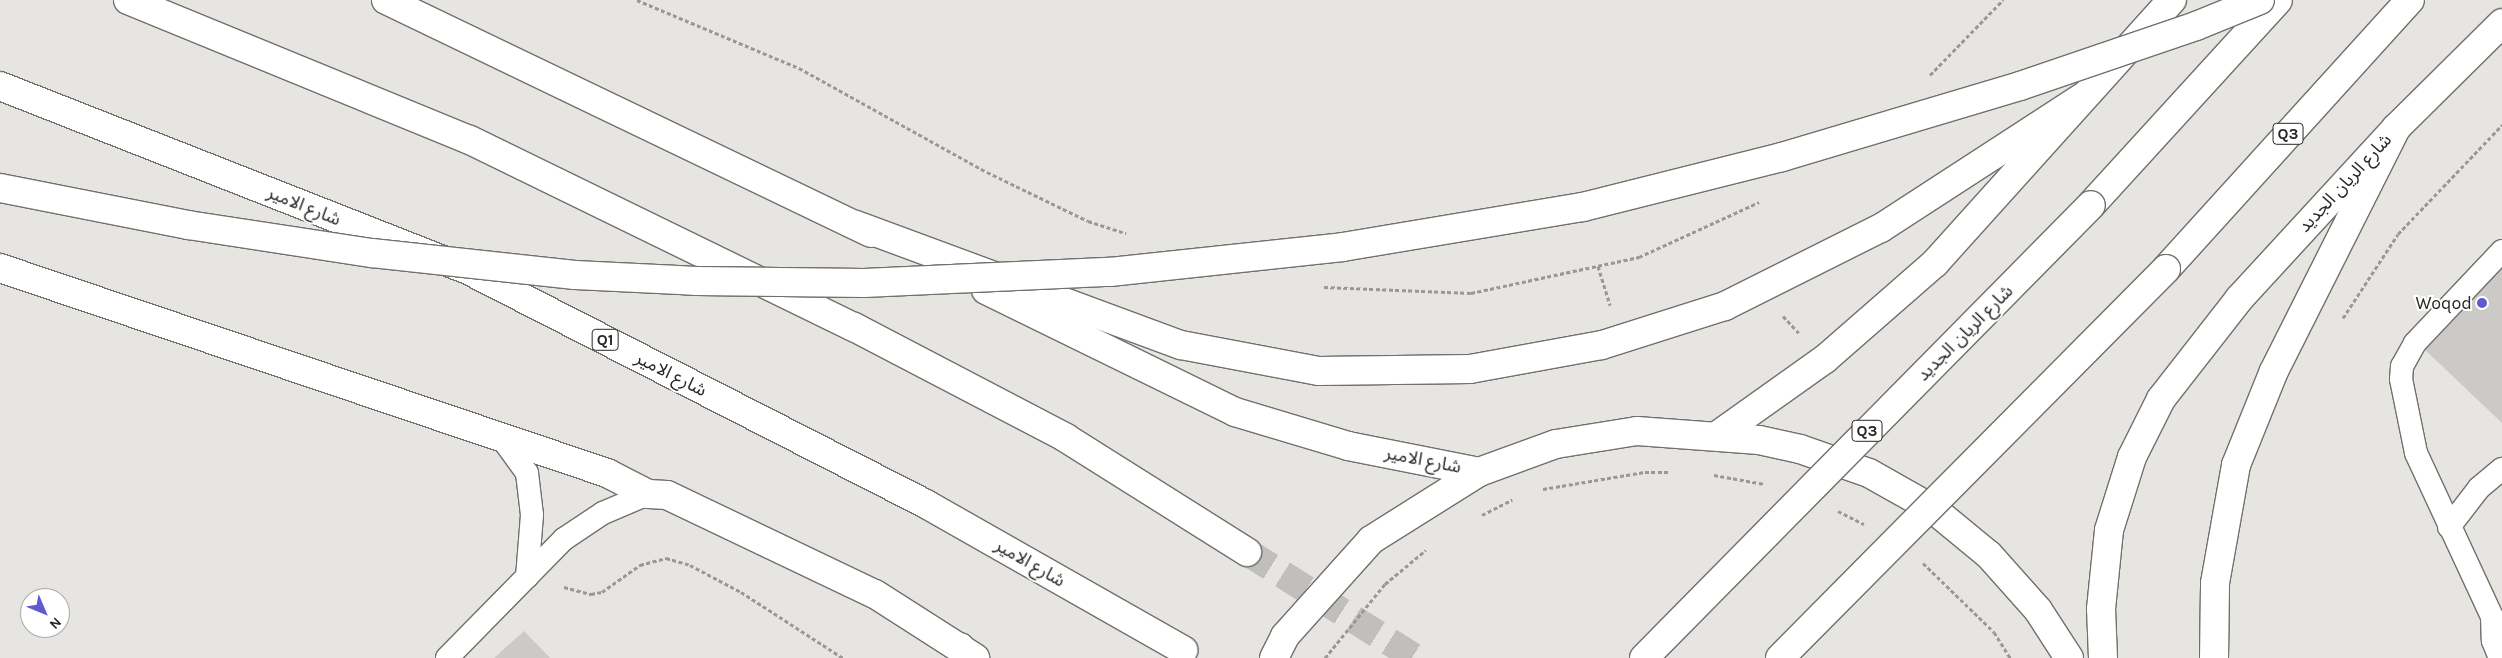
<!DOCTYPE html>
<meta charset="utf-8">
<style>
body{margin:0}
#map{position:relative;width:2502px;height:658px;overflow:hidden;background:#e6e5e1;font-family:Karla,"Noto Sans Arabic",sans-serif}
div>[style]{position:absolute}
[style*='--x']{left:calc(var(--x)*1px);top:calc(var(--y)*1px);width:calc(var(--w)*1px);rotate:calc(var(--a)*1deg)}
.building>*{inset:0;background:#cbcac6}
.motorway-tunnel>*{height:28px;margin-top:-14px;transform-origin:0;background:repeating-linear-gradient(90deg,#c0bfbc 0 28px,transparent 0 42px)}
.path>*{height:3px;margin-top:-1.5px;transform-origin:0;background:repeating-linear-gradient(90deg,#999895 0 4px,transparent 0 6.5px)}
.roads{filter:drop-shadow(1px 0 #71706c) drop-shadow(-1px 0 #71706c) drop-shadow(0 1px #71706c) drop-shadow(0 -1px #71706c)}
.service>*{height:22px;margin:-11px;padding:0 11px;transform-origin:11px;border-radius:11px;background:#fff}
.tertiary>*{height:28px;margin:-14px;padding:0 14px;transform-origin:14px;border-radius:14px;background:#fff}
.secondary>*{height:28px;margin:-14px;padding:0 14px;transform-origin:14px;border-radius:14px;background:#fff}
.primary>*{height:28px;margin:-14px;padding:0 14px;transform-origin:14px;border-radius:14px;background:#fff}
.trunk>*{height:28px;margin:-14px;padding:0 14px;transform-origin:14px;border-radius:14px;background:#fff}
.motorway>*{height:28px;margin:-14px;padding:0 14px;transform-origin:14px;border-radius:14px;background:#fff}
.bridges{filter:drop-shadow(1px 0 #71706c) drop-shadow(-1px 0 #71706c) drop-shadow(0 1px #71706c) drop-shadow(0 -1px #71706c)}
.trunk-bridge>*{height:28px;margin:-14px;padding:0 14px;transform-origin:14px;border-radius:14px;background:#fff}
.dots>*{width:14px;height:14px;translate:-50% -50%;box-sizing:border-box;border:2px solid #fff;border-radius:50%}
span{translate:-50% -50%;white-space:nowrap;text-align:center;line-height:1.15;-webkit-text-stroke:4px #fff;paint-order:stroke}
.shield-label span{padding:1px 4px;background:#fff;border:1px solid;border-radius:4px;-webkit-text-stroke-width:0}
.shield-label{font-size:16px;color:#282726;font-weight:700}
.street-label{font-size:18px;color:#282726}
.poi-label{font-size:18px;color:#282726}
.right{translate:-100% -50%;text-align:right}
.north{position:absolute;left:20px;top:588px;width:50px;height:50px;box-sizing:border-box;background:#fff;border:1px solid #a9a9a8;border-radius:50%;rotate:135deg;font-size:14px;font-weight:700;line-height:20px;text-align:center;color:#282726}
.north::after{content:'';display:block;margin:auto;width:18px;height:22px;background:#6059d2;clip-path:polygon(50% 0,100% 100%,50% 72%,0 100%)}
</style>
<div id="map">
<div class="building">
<i style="clip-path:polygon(2502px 260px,2502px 423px,2421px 346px)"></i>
<i style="clip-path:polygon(524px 631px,550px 658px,494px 658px)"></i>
</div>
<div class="motorway-tunnel">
<i style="--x:1247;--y:552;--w:199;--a:32.2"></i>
</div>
<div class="path">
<i style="--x:637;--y:0;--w:176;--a:22.8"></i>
<i style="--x:799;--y:68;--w:215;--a:29"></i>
<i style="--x:987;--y:172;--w:112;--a:25.9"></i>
<i style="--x:1088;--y:221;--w:40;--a:18"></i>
<i style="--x:1930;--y:75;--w:105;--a:-45.8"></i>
<i style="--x:1598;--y:266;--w:41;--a:72.9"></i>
<i style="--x:1324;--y:287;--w:147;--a:2.3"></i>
<i style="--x:1471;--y:293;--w:172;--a:-12.1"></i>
<i style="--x:1639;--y:257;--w:132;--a:-24.6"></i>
<i style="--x:1783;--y:316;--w:23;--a:47"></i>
<i style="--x:2343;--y:318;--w:100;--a:-56.8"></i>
<i style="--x:2398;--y:234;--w:151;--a:-46.3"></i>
<i style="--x:1714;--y:475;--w:51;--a:10.2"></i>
<i style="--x:1543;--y:489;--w:103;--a:-9.5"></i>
<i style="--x:1645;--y:472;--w:26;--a:0"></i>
<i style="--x:1838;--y:511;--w:29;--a:27"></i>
<i style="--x:1482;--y:515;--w:34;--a:-27"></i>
<i style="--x:1923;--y:563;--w:99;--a:44.2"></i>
<i style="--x:1994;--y:632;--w:31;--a:58"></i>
<i style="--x:564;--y:587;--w:28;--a:15"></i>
<i style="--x:591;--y:594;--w:11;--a:-10"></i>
<i style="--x:602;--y:592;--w:47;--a:-35.4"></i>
<i style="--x:640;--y:565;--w:27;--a:-15"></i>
<i style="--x:666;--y:558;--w:25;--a:16"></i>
<i style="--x:690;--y:565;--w:58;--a:27.9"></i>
<i style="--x:741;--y:592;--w:121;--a:32.9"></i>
<i style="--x:1325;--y:658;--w:95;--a:-51"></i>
<i style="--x:1385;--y:584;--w:53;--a:-39.7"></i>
</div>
<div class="roads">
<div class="service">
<i style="--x:2502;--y:251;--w:127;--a:133.4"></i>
<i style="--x:2415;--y:343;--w:26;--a:119"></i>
<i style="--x:2402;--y:366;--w:13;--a:94"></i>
<i style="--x:2401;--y:379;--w:76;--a:78.5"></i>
<i style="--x:2416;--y:453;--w:181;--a:65.1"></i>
<i style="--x:2492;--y:617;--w:14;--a:45"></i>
<i style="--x:501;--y:437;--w:44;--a:54.2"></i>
<i style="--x:527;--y:473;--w:42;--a:83.2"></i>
<i style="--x:532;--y:515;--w:62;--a:94.6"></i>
<i style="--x:2449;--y:527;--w:49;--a:-52.4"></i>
<i style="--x:2479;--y:488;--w:30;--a:-40"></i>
<i style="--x:2492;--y:617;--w:24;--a:88"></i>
<i style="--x:2493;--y:641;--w:18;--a:68"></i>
<i style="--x:447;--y:658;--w:167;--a:-45.5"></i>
<i style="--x:564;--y:539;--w:47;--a:-33.7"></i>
<i style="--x:603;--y:513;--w:49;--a:-22.9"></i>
</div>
<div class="tertiary">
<i style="--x:1718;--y:435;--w:131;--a:-35.4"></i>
<i style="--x:1825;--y:359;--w:146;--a:-41.1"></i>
<i style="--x:1935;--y:263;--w:354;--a:-48"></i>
<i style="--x:2103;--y:658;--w:49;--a:-92.3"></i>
<i style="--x:2101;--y:609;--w:79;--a:-84.2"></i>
<i style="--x:2109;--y:530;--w:77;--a:-72.5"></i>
<i style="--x:2132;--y:457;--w:65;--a:-63.4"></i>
<i style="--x:2161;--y:399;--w:127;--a:-52"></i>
<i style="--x:2239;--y:299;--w:232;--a:-47.4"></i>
<i style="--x:2396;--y:128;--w:149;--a:-44.7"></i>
</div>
<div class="secondary">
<i style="--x:386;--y:0;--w:538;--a:25.66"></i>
<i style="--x:856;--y:225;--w:346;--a:20.3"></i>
<i style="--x:1181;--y:345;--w:140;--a:10.7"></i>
<i style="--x:1319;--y:371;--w:151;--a:-0.8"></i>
<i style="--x:1470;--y:369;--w:134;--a:-10.3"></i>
<i style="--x:1602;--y:345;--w:129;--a:-17.6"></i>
<i style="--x:1725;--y:306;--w:174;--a:-26.6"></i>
<i style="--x:1881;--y:228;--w:239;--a:-33"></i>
<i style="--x:0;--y:268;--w:641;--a:18.66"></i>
<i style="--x:607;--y:473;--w:46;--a:27.1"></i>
<i style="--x:648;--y:494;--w:19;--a:3"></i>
<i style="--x:667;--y:495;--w:230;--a:25.5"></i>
<i style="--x:875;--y:594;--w:119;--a:32.6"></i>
<i style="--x:986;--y:290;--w:277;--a:26.1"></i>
<i style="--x:1235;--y:412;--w:118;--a:16.7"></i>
<i style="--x:1348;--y:446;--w:134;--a:11.2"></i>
<i style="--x:2214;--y:658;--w:75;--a:-89.2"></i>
<i style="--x:2215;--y:583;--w:120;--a:-79.9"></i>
<i style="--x:2236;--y:465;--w:101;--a:-68"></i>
<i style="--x:2274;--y:371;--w:272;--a:-63.3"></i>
</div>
<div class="primary">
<i style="--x:960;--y:647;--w:14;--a:54"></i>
<i style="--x:1274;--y:658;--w:25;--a:-63"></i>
<i style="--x:1285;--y:636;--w:129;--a:-48.1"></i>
<i style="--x:1371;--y:540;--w:128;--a:-32.2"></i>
<i style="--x:1479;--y:472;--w:82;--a:-20"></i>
<i style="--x:1556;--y:444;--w:82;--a:-9.1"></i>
<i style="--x:1637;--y:431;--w:122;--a:4.2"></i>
<i style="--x:1759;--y:440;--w:42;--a:12.4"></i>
<i style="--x:1800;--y:449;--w:73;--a:19.2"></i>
<i style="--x:1869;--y:473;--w:73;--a:29.4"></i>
<i style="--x:1933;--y:509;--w:72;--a:39.4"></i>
<i style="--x:1989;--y:555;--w:74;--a:48.3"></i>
<i style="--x:2038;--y:610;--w:57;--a:57.1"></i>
</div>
<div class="trunk">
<i style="--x:2091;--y:205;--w:277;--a:-47.6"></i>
<i style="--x:2166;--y:269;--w:363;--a:-47.8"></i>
</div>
<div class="motorway">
<i style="--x:128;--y:0;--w:370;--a:22.3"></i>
<i style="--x:470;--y:140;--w:427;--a:26"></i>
<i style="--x:854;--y:327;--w:239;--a:27.6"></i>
<i style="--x:1066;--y:438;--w:214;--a:32.2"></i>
<i style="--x:0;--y:86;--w:503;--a:21.46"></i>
<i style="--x:468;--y:270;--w:514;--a:27.06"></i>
<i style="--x:926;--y:504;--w:296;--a:29.6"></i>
</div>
</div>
<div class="bridges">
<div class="trunk-bridge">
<i style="--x:0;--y:188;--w:192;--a:11.1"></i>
<i style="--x:188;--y:225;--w:186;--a:8.7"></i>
<i style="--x:372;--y:253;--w:204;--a:6.2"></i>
<i style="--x:575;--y:275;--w:122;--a:2.8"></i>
<i style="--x:697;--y:281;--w:167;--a:0.7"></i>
<i style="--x:864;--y:283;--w:246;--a:-2.6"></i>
<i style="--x:1110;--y:272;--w:234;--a:-6.1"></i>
<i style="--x:1343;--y:247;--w:243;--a:-9.5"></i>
<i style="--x:1583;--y:207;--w:205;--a:-14.1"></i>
<i style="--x:1782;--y:157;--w:248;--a:-16.6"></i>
<i style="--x:2020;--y:86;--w:186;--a:-18.8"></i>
<i style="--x:2196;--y:26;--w:69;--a:-22.1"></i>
<i style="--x:1644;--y:658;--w:636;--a:-45.38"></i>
<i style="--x:1780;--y:658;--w:548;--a:-45.22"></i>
</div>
</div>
<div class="dots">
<i style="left:2482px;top:303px;background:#6059d2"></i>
</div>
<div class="shield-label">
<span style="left:2288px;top:134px">Q3</span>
<span style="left:605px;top:340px">Q1</span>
<span style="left:1867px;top:431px">Q3</span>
</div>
<div class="street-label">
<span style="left:2345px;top:183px;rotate:-47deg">شارع الريان الجديد</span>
<span style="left:304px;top:206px;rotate:22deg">شارع الامير</span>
<span style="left:1965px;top:333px;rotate:-45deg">شارع الريان الجديد</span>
<span style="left:671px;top:374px;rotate:27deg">شارع الامير</span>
<span style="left:1423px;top:460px;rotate:11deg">شارع الامير</span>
<span style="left:1030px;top:563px;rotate:30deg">شارع الامير</span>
</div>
<div class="poi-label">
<span class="right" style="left:2472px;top:303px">Woqod</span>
</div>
<div class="north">N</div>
</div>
